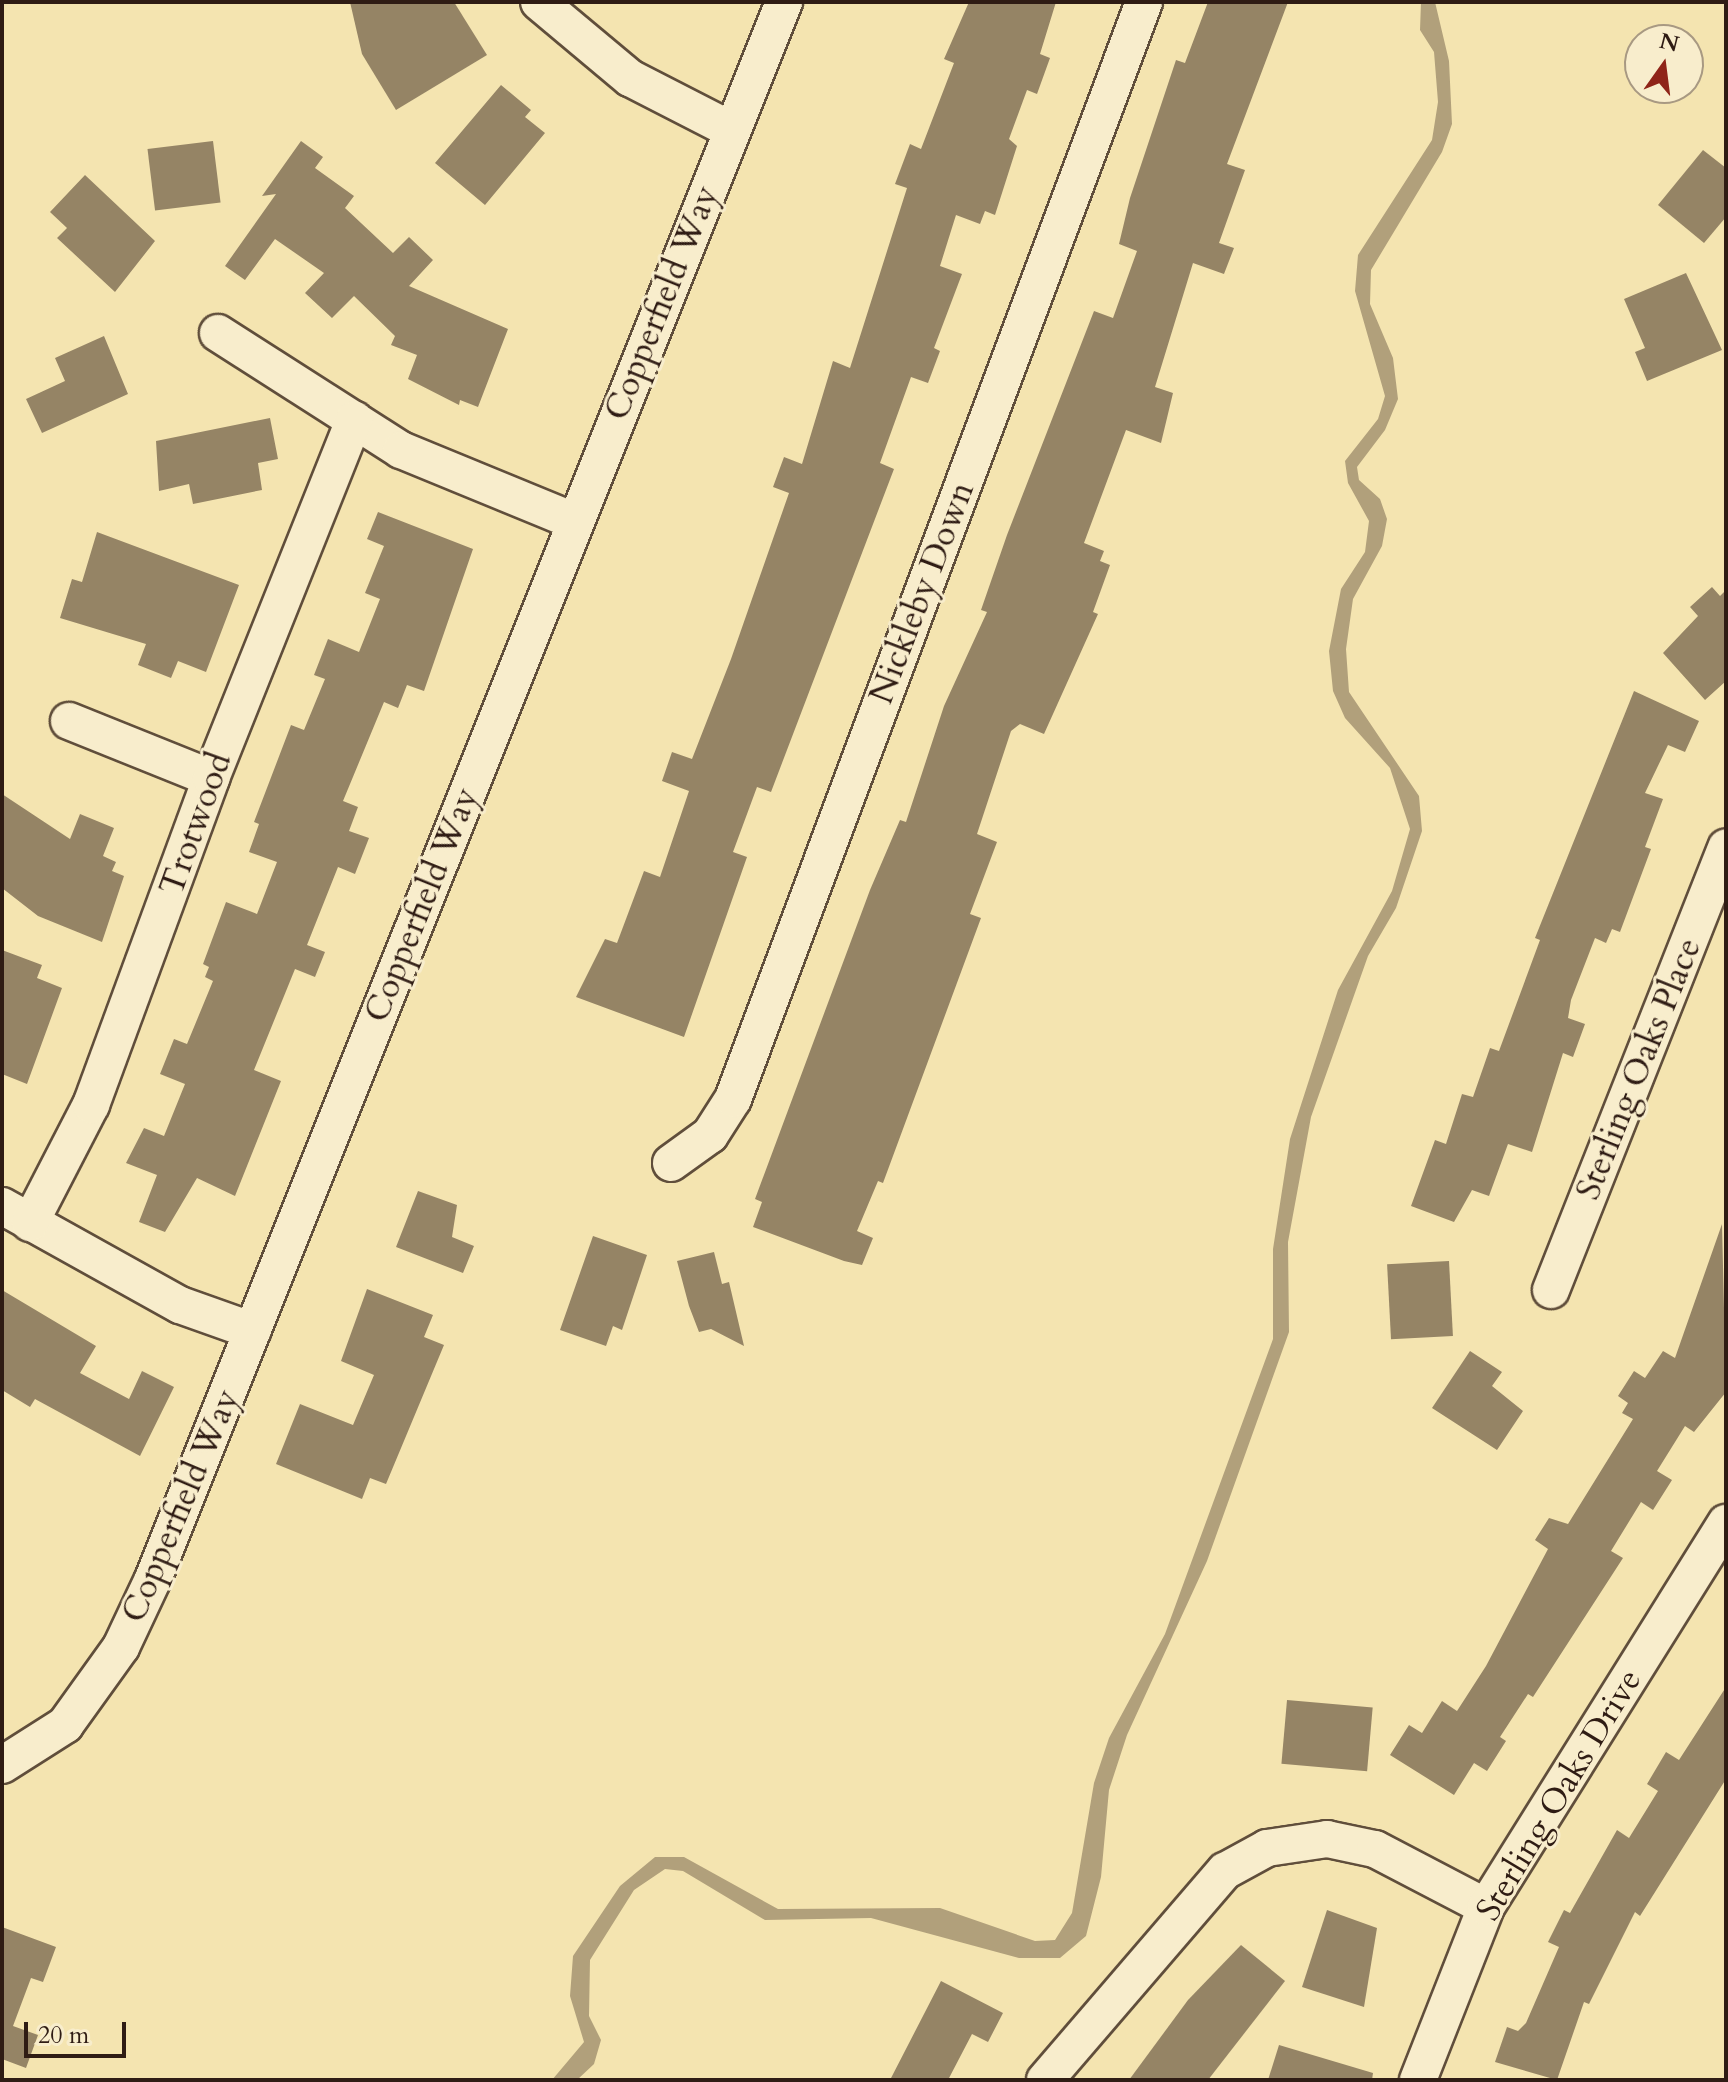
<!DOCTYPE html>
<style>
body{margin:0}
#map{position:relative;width:1728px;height:2082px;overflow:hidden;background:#f4e4b0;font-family:Cardo,serif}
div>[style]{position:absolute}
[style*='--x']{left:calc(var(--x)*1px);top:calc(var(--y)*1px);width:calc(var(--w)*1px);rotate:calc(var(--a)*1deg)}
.water>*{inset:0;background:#b1a07b}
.building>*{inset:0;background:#958465;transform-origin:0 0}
.roads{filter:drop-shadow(2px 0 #604e3b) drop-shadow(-2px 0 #604e3b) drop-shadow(0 2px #604e3b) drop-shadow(0 -2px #604e3b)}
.minor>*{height:36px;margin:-18px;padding:0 18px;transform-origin:18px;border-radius:18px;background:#f8edcc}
span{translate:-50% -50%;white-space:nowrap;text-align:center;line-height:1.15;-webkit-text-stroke:6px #f8edcc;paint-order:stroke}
.street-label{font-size:34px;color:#2f1c14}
.frame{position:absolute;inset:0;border:4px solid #2f1c14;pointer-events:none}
.north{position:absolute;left:1624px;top:24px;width:80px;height:80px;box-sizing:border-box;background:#f8edcc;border:2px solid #a89982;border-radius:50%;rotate:14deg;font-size:22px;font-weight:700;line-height:32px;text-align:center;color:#2f1c14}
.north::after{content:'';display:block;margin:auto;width:28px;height:36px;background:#8f2418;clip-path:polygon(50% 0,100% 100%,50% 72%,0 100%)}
.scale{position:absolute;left:24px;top:2022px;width:102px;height:36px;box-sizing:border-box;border:4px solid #2f1c14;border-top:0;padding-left:10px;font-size:24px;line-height:28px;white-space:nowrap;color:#2f1c14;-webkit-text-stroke:6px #f8edcc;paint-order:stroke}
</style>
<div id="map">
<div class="water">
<i style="clip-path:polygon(1421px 2px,1435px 2px,1449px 61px,1452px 124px,1442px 152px,1371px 270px,1370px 304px,1393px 358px,1398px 399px,1385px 430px,1357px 467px,1359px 480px,1380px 499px,1387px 519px,1382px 546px,1353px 599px,1346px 649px,1349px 692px,1419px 796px,1422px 831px,1396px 908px,1368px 956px,1311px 1117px,1288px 1242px,1289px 1332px,1207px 1561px,1127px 1735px,1109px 1790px,1101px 1877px,1086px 1936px,1060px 1958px,1019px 1958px,871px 1918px,765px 1920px,683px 1871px,665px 1869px,634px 1890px,590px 1960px,589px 2016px,601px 2040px,594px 2064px,577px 2080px,552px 2080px,584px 2042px,570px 1996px,573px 1956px,620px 1886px,655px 1857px,684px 1857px,778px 1909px,940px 1908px,1035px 1941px,1055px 1940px,1072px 1913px,1094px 1783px,1109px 1738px,1165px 1634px,1273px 1339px,1273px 1249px,1290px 1139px,1338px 990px,1392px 891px,1410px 829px,1390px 768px,1345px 718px,1333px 691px,1329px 651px,1341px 589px,1365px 552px,1369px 521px,1348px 483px,1345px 461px,1378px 419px,1385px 396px,1355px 291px,1358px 255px,1432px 140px,1438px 102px,1434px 52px,1420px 30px)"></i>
</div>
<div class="building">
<i style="clip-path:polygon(350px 2px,454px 2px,487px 55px,396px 110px,362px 54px)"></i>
<i style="clip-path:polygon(969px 2px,1056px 2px,1040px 54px,1050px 58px,1037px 94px,1027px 90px,1009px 139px,1017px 146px,995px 215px,985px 211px,980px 224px,956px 215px,940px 266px,962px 274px,934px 348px,940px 351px,928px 383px,911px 377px,880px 463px,894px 469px,771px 792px,757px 787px,733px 852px,747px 857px,684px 1037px,576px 997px,605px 939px,617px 943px,644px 871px,660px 877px,689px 791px,662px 781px,672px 752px,692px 759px,731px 659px,789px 493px,773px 487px,784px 457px,802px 464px,833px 361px,850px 368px,907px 188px,895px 184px,910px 144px,921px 149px,954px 63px,944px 59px)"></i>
<i style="clip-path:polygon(1208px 2px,1288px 2px,1227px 164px,1245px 170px,1219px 243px,1234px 248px,1224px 274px,1193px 263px,1155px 387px,1173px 393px,1161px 443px,1126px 430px,1084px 543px,1104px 551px,1100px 561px,1110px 565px,1093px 612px,1098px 614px,1044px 734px,1020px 724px,1011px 731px,977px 834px,997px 842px,970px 914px,981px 918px,883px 1183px,878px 1181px,857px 1231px,873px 1238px,862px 1265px,844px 1261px,753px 1227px,762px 1202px,755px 1199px,870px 890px,900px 820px,906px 822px,944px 706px,987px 612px,981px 610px,1007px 535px,1094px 311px,1113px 318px,1137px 251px,1119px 244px,1130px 198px,1176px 60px,1185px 63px)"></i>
<i style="clip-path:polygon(501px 85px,531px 110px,525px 117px,545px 133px,485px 205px,435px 163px)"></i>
<i style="left:213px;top:141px;width:62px;height:66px;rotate:83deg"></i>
<i style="clip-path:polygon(301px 141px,323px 157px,315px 168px,354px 196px,345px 208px,393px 253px,409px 237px,433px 260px,409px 286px,508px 329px,478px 407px,460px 400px,459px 405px,408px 379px,417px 355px,391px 345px,395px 336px,354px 296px,332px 318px,305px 293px,324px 273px,275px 239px,245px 280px,225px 266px,276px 194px,262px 196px)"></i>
<i style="clip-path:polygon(1703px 150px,1726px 168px,1726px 217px,1704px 243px,1658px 205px)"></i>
<i style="clip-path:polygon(85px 175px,155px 241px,115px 292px,57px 238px,67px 228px,50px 212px)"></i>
<i style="clip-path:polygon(1686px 273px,1722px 350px,1647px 381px,1635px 352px,1645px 348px,1624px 299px)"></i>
<i style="clip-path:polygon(104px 336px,128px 394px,42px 433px,26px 399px,65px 381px,55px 358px)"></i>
<i style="clip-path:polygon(270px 418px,278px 459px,258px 463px,262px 490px,193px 504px,189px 484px,159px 491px,156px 441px)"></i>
<i style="clip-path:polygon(378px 512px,473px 549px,424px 691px,407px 685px,398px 708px,384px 702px,343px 801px,358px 807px,349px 831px,369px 838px,355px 874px,338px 867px,307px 945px,325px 952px,315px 977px,295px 969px,254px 1070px,281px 1081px,235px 1196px,197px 1178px,165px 1232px,139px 1222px,157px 1175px,126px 1163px,144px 1128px,164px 1136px,185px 1084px,160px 1074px,174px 1039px,187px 1044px,213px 981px,205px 977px,209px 967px,203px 964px,226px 902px,257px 914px,277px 862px,249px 852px,259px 824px,254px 822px,291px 725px,304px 730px,325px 679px,314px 675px,328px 639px,359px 652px,380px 599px,365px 593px,384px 546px,367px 539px)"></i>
<i style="clip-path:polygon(97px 532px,239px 585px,206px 672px,178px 661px,171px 678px,138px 665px,146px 644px,60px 618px,72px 579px,82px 582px)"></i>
<i style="clip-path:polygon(1712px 587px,1720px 596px,1726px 590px,1726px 681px,1705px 700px,1663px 653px,1698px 616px,1690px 607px)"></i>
<i style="clip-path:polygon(1634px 691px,1699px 721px,1685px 752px,1668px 745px,1645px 793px,1663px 799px,1645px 847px,1651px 849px,1620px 932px,1612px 929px,1606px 943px,1595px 938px,1571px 1000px,1568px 1018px,1585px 1024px,1573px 1057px,1563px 1053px,1532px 1152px,1508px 1144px,1489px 1196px,1472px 1190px,1454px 1222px,1411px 1206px,1435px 1140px,1446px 1144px,1462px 1094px,1473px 1097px,1490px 1048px,1499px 1051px,1540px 940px,1535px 938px)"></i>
<i style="clip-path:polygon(2px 794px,70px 839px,80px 814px,114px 828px,103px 856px,116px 862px,112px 871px,124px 876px,102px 942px,38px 916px,2px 888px)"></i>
<i style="clip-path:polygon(2px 950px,42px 965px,37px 978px,62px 988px,27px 1084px,2px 1074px)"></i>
<i style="clip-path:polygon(418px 1191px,457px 1205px,452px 1237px,474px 1246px,463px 1273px,396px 1247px)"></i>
<i style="clip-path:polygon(1722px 1224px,1726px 1392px,1694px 1432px,1685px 1426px,1657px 1471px,1672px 1480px,1653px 1510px,1641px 1502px,1611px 1551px,1623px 1558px,1533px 1697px,1528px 1694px,1500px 1737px,1506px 1741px,1487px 1771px,1474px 1763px,1454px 1795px,1390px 1755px,1409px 1725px,1422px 1733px,1442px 1701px,1457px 1711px,1486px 1666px,1548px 1549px,1535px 1540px,1549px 1518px,1568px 1524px,1633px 1419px,1622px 1413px,1628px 1403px,1618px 1396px,1634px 1371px,1645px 1378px,1663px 1351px,1675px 1358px)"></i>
<i style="clip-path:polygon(593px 1236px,647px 1255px,622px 1330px,613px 1326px,606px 1346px,560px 1330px)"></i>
<i style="clip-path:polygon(714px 1252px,722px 1284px,729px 1282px,744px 1346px,711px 1329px,699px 1332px,689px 1306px,677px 1261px)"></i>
<i style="left:1449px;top:1261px;width:75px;height:62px;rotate:87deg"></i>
<i style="clip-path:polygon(367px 1289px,433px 1315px,424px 1337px,444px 1345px,386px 1484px,370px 1478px,362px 1499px,276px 1464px,300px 1404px,353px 1425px,374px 1375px,341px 1361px)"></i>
<i style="clip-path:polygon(2px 1290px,96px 1346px,80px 1373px,129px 1399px,142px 1371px,174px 1387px,140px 1456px,35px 1399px,30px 1407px,2px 1390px)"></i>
<i style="clip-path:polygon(1470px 1351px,1502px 1372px,1492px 1386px,1523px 1411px,1497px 1450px,1432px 1408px)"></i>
<i style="clip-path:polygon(1726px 1687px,1726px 1779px,1640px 1916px,1635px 1912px,1589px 2004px,1584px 2002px,1557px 2080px,1495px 2062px,1507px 2027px,1518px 2031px,1526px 2023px,1559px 1947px,1548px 1942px,1564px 1910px,1570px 1913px,1617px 1830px,1629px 1838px,1658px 1791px,1647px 1784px,1666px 1752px,1679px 1760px)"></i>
<i style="left:1287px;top:1700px;width:86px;height:64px;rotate:5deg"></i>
<i style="clip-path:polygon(1327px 1910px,1377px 1928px,1364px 2007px,1302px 1987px)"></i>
<i style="clip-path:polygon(2px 1927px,56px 1947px,43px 1982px,31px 1978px,13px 2026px,38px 2035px,26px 2068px,2px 2059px)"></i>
<i style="clip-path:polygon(1241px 1945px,1285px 1981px,1208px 2080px,1129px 2080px,1188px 2000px)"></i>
<i style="clip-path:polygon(941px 1981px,1003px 2013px,988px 2042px,972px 2034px,948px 2080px,890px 2080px)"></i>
<i style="clip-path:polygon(1279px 2045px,1373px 2073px,1372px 2080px,1268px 2080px)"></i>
</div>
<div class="roads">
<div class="minor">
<i style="--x:539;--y:2;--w:119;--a:39.9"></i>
<i style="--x:630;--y:78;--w:114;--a:27.2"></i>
<i style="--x:218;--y:333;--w:217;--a:32.6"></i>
<i style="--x:401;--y:450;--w:187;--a:22.3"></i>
<i style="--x:69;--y:721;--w:153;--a:21.9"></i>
<i style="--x:671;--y:1163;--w:48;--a:-35.7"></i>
<i style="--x:710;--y:1135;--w:43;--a:-57.4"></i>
<i style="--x:733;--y:1099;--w:1171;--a:-69.46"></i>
<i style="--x:2;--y:1206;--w:204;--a:29.1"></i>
<i style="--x:180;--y:1305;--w:77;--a:19.6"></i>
<i style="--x:30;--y:1223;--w:133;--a:-62.7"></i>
<i style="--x:91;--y:1105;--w:348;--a:-69.8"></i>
<i style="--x:211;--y:778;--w:386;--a:-68.2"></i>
<i style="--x:1551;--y:1290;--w:476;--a:-68.4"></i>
<i style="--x:2;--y:1765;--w:75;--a:-32.4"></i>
<i style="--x:65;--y:1725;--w:96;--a:-54.3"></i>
<i style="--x:121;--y:1647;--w:75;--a:-64.8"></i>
<i style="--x:153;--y:1579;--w:1699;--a:-68.19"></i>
<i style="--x:1045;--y:2080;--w:276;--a:-49.3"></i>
<i style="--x:1225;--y:1871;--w:48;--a:-28.7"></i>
<i style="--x:1267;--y:1848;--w:61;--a:-8.5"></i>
<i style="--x:1327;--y:1839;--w:49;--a:11.8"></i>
<i style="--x:1375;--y:1849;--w:125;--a:27.6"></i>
<i style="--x:1418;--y:2080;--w:186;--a:-68.5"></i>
<i style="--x:1486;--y:1907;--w:453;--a:-58"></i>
</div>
</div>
<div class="street-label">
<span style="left:662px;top:303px;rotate:-68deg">Copperfield Way</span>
<span style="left:922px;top:593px;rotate:-69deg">Nickleby Down</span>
<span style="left:196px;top:824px;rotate:-70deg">Trotwood</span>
<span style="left:422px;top:905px;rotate:-68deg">Copperfield Way</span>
<span style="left:1639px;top:1069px;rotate:-68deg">Sterling Oaks Place</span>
<span style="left:181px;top:1506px;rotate:-67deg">Copperfield Way</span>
<span style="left:1559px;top:1795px;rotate:-59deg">Sterling Oaks Drive</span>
</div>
<div class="frame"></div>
<div class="north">N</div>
<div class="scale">20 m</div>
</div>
